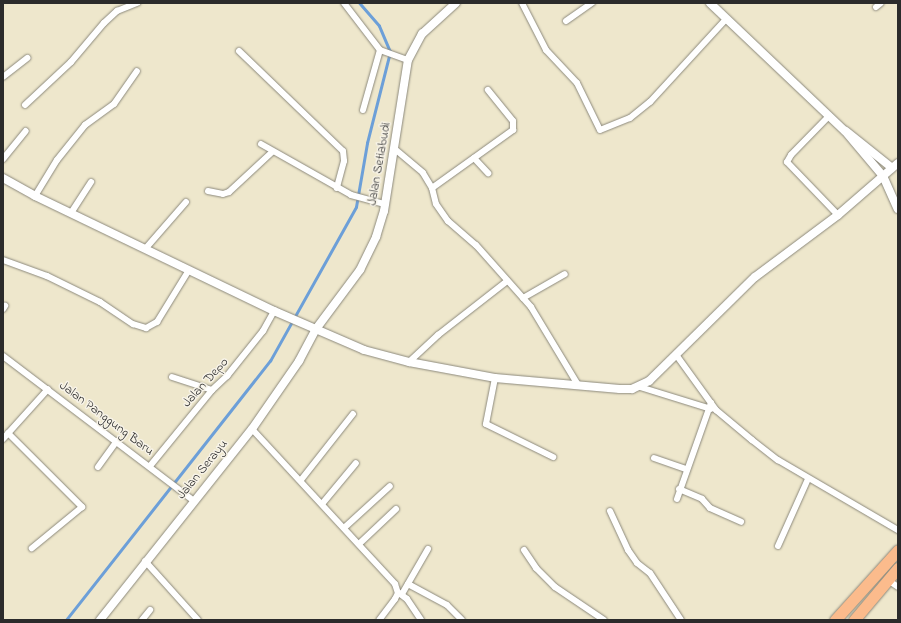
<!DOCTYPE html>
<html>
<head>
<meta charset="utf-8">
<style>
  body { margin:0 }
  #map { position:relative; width:901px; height:623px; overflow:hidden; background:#eee7cc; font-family:"Indie Flower",sans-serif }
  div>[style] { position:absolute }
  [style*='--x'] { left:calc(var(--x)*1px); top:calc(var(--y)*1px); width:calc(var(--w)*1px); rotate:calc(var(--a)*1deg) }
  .stream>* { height:2.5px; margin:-1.25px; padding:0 1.25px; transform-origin:1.25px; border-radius:1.25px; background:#6c9fd8 }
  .roads { filter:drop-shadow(0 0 1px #8c897c) drop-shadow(0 0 1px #8c897c) }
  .minor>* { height:6px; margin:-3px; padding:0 3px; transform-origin:3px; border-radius:3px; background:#fff }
  .tertiary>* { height:8px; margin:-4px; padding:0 4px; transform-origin:4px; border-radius:4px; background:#fff }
  .trunk>* { height:11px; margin:-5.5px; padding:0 5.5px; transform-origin:5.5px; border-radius:5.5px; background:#fbbb8c }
  span { translate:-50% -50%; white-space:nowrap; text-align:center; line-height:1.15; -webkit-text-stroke:3px #f7f3e8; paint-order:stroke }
  .street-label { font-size:13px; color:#2b2b2b }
  .frame { position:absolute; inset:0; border:4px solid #2b2b2b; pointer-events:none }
</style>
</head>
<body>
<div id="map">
  <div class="stream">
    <div style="--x:66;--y:620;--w:330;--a:-51.8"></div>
    <div style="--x:270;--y:361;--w:176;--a:-60.8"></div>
    <div style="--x:356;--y:207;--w:65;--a:-80.2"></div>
    <div style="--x:367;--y:143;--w:94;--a:-75.8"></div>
    <div style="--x:390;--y:52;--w:28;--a:-113"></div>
    <div style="--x:379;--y:26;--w:30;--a:-131"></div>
  </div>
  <div class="roads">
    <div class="minor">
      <div style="--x:344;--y:3;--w:59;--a:52.5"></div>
      <div style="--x:380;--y:50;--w:30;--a:20"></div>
      <div style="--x:522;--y:3;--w:53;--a:62.9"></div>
      <div style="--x:546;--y:50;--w:45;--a:46.8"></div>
      <div style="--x:577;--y:83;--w:52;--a:63.9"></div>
      <div style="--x:600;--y:130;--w:32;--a:-22"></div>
      <div style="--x:630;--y:118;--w:26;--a:-39"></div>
      <div style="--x:650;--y:102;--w:113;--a:-47.5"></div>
      <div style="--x:876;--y:7;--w:6;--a:-39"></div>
      <div style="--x:566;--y:21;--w:32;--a:-35"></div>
      <div style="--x:239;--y:51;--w:144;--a:43.9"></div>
      <div style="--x:343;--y:151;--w:10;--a:84"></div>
      <div style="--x:344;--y:161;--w:28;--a:105"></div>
      <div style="--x:3;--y:77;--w:31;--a:-38"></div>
      <div style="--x:25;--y:105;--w:63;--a:-43.1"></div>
      <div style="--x:71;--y:62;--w:51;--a:-49.8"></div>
      <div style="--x:104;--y:23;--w:18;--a:-43"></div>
      <div style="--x:117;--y:11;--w:22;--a:-22"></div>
      <div style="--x:363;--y:110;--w:62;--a:-74.2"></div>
      <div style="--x:829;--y:116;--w:54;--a:134.3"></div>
      <div style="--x:791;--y:155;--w:8;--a:120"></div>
      <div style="--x:787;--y:162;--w:74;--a:46.1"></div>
      <div style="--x:261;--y:144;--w:103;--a:29.5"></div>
      <div style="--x:351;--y:195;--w:35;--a:15"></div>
      <div style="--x:396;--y:150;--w:35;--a:40"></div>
      <div style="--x:423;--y:173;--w:17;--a:59"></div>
      <div style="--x:432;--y:188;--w:16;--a:76"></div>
      <div style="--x:436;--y:204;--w:21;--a:55"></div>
      <div style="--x:448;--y:221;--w:37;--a:41"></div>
      <div style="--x:476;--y:245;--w:83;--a:48.4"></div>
      <div style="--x:531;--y:307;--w:91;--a:58.9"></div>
      <div style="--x:474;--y:158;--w:21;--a:47"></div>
      <div style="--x:3;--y:159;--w:36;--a:-51"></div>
      <div style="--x:432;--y:188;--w:100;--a:-35.6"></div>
      <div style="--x:513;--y:130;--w:9;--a:-90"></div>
      <div style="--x:513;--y:121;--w:40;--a:-129"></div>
      <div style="--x:208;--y:191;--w:15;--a:11"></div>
      <div style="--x:223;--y:194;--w:6;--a:-18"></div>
      <div style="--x:229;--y:192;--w:59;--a:-42.9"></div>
      <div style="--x:35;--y:196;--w:42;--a:-58.6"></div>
      <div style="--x:57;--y:160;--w:45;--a:-51.3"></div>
      <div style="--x:85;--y:125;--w:36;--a:-36"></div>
      <div style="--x:114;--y:104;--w:40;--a:-55.1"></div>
      <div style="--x:71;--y:213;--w:37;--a:-57"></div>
      <div style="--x:146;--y:248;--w:61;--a:-49"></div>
      <div style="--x:3;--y:260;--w:47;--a:20"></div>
      <div style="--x:47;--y:276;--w:59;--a:26.1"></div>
      <div style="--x:100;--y:302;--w:40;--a:34"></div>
      <div style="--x:133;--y:324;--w:14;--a:17"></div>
      <div style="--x:146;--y:328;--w:13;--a:-29"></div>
      <div style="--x:157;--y:322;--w:61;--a:-58.4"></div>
      <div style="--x:523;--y:298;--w:48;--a:-29.7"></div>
      <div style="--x:3;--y:309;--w:4;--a:-56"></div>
      <div style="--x:3;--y:356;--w:240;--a:37.2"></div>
      <div style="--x:677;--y:356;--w:67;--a:54.2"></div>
      <div style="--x:716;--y:410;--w:47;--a:39.8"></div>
      <div style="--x:752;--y:440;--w:33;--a:38"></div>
      <div style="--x:778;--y:460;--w:139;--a:30.3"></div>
      <div style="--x:409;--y:362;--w:40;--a:-43"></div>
      <div style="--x:438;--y:335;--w:88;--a:-38"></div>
      <div style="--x:172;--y:377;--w:42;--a:18"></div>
      <div style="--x:495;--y:378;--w:47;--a:101.1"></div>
      <div style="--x:486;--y:424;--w:75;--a:26.2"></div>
      <div style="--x:640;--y:387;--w:74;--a:17.2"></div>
      <div style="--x:252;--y:429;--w:211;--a:47.3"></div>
      <div style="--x:395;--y:584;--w:9;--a:72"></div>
      <div style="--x:398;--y:593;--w:7;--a:117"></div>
      <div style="--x:395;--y:599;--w:26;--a:127"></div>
      <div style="--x:8;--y:433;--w:105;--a:45"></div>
      <div style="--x:82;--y:507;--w:65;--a:140.6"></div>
      <div style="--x:3;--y:439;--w:67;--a:-48"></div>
      <div style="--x:654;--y:458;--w:34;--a:19"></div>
      <div style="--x:150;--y:466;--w:98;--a:-50.8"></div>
      <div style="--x:212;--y:390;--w:21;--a:-43"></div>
      <div style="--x:227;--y:376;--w:58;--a:-51.3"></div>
      <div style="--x:263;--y:331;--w:23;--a:-61"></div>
      <div style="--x:98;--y:467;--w:32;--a:-54"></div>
      <div style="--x:301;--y:480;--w:84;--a:-51.8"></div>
      <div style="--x:679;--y:489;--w:25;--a:23"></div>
      <div style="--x:702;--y:499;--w:12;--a:48"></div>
      <div style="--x:710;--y:508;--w:34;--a:24"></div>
      <div style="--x:677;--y:499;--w:102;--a:-70.5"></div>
      <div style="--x:322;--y:504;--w:53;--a:-50.3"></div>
      <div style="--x:610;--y:511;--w:43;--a:65.2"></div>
      <div style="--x:628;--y:550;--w:16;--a:55"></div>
      <div style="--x:637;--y:563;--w:16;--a:38"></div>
      <div style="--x:650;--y:573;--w:56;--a:56.6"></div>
      <div style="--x:344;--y:528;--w:62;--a:-42.4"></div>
      <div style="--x:359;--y:544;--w:51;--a:-43.4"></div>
      <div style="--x:778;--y:546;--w:73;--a:-65.9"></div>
      <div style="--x:524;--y:550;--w:22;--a:56"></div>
      <div style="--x:536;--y:568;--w:27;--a:45"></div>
      <div style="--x:555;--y:587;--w:59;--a:34"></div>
      <div style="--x:145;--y:561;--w:79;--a:48.1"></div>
      <div style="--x:888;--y:580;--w:12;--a:35"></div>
      <div style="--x:408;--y:584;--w:44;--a:28.3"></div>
      <div style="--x:447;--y:605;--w:21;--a:45"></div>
      <div style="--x:399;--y:593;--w:10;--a:37"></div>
      <div style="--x:407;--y:599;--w:25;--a:56"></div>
      <div style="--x:402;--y:594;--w:52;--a:-60"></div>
      <div style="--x:142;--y:620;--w:13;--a:-51"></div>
    </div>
    <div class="tertiary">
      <div style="--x:710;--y:3;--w:186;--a:43.5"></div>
      <div style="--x:845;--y:131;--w:59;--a:49.8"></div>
      <div style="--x:883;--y:176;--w:36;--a:66"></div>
      <div style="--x:846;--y:131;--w:59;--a:38.8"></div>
      <div style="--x:3;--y:178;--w:37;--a:29"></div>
      <div style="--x:35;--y:196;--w:265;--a:25.7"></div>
      <div style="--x:274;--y:311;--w:98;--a:23.4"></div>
      <div style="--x:364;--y:350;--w:47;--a:14.9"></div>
      <div style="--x:409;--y:362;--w:87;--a:10.5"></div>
      <div style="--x:495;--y:378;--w:125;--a:5"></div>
      <div style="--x:620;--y:389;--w:12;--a:0"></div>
      <div style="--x:632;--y:389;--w:19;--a:-25"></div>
      <div style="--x:649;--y:381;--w:148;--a:-44.5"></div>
      <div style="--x:755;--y:277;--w:104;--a:-36.8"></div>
      <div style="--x:838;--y:215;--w:79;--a:-40.9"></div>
      <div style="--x:100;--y:620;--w:244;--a:-51.5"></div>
      <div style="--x:252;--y:429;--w:83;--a:-55.3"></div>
      <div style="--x:299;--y:361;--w:36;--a:-62"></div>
      <div style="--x:316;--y:329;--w:74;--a:-53.3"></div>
      <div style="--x:360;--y:270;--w:37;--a:-64"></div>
      <div style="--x:376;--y:237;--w:27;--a:-73"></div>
      <div style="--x:384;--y:211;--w:153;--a:-81"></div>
      <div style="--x:408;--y:60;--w:30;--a:-62"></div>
      <div style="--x:422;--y:34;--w:46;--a:-42.4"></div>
    </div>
    <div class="trunk">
      <div style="--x:835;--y:620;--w:94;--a:-48"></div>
      <div style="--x:854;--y:620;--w:68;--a:-49.8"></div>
    </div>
  </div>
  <div class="street-label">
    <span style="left:380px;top:164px;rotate:-80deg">Jalan Setiabudi</span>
    <span style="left:206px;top:383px;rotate:-48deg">Jalan Depo</span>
    <span style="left:106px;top:419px;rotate:37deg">Jalan Panggung Baru</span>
    <span style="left:203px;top:470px;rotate:-51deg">Jalan Serayu</span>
  </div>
  <div class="frame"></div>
</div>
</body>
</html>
